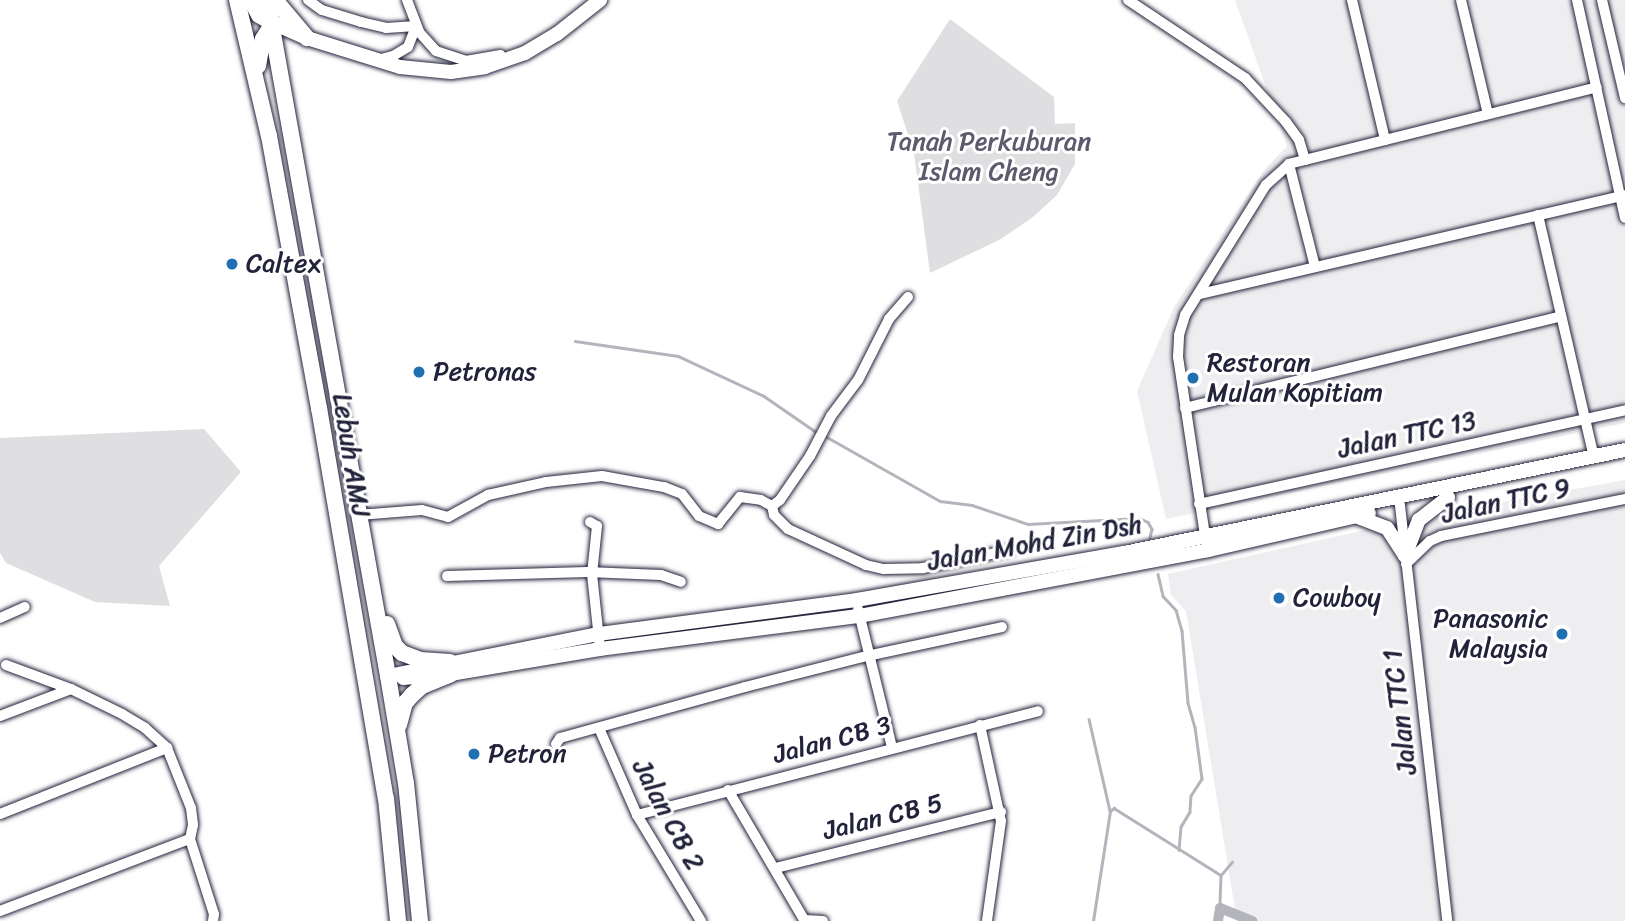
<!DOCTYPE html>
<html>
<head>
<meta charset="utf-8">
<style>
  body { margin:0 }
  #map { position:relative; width:1625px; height:921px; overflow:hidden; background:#fff; font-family:Sriracha,sans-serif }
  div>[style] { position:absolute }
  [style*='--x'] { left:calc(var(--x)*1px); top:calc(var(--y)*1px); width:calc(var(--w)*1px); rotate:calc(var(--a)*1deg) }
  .built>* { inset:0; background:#eeeef1 }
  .green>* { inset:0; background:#dfdfe2 }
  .stream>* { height:2.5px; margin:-1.25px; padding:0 1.25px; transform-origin:1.25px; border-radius:1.25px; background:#b4b4bc }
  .canal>* { height:10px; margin:-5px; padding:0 5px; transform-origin:5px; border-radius:5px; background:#b4b4bc }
  .roads { filter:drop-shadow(0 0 2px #22223b) drop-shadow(0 0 2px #22223b) }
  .minor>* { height:10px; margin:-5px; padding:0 5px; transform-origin:5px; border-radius:5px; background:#fff }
  .major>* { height:14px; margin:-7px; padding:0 7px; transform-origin:7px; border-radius:7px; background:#fff }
  .highway>* { height:16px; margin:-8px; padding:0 8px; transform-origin:8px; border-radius:8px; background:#fff }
  .dots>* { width:19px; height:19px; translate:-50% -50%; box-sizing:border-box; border:4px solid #fff; border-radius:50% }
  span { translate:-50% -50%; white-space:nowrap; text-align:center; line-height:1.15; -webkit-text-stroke:6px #fff; paint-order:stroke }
  .park-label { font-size:26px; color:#5b5b6d }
  .poi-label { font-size:26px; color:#22223b }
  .left { translate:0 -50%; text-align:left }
  .right { translate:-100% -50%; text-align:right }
  .street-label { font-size:26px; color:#22223b }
</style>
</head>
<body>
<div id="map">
  <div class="built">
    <div style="clip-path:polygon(1235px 0,1625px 0,1625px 423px,1166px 519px,1137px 391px,1174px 307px,1265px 169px,1287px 146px)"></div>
    <div style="clip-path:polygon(1625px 480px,1625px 921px,1237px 921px,1186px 611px,1171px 595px,1168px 574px,1446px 512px)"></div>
  </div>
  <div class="green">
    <div style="clip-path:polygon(950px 19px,1054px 97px,1055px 124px,1075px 123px,1075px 164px,1057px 195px,1033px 217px,1001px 239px,930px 273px,914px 153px,897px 101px)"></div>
    <div style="clip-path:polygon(204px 429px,241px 472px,159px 566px,170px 606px,95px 602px,6px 563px,0 553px,0 438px)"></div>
  </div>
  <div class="stream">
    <div style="--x:575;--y:341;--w:104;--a:8.3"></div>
    <div style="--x:678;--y:356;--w:95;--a:24.9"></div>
    <div style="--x:764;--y:396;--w:63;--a:34.7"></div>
    <div style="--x:827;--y:437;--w:130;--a:29.5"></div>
    <div style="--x:940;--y:501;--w:32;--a:7"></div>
    <div style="--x:972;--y:505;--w:59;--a:18.7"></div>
    <div style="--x:1028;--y:524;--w:111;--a:-3.1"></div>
    <div style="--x:1139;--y:518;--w:10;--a:24"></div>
    <div style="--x:1148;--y:522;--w:8;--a:60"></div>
    <div style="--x:1152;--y:529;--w:9;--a:103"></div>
    <div style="--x:1158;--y:574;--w:23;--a:77"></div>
    <div style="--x:1163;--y:596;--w:19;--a:47"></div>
    <div style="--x:1176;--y:610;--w:22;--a:74"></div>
    <div style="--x:1182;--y:631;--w:72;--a:85.2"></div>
    <div style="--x:1188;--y:703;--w:25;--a:74"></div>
    <div style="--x:1195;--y:727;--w:52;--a:82.3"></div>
    <div style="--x:1202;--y:779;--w:20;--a:123"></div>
    <div style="--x:1191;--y:796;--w:16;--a:94"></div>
    <div style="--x:1190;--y:812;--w:17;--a:121"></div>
    <div style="--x:1181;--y:827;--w:23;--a:95"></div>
    <div style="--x:1089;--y:719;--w:94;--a:77.1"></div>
    <div style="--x:1221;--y:875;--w:17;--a:-50"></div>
    <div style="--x:1093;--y:921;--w:111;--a:-81.2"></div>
    <div style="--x:1110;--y:811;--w:5;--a:-37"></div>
    <div style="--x:1114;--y:808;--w:126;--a:32.1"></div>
    <div style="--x:1221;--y:875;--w:33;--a:92"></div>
  </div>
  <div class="canal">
    <div style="--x:1218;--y:921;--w:13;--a:-81"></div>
    <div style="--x:1220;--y:908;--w:35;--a:22"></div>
  </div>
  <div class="roads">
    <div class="minor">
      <div style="--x:308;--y:0;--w:17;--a:36"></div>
      <div style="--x:322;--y:10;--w:41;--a:17.1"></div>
      <div style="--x:361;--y:22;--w:26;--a:13"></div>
      <div style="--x:386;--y:28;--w:30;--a:-4"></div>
      <div style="--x:407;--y:0;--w:34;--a:69"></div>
      <div style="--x:419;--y:32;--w:25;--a:48"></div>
      <div style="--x:436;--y:51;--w:32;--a:18"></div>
      <div style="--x:466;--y:61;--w:35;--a:-10"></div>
      <div style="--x:1128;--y:0;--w:141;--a:33.7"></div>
      <div style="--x:1245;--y:78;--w:60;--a:47"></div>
      <div style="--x:1286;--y:122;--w:22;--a:54"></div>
      <div style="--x:1299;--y:140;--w:21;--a:73"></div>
      <div style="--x:1352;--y:0;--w:144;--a:76.7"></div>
      <div style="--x:1461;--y:0;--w:117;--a:76.7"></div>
      <div style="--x:1577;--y:0;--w:223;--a:77.6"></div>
      <div style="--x:1602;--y:0;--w:101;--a:76.8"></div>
      <div style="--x:377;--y:60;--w:16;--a:-14"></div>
      <div style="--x:393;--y:56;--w:17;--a:-31"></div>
      <div style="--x:408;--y:47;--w:22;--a:-69"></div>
      <div style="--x:1289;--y:164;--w:106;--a:75.8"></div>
      <div style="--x:1538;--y:215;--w:248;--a:77"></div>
      <div style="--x:1200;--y:294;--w:436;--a:-13.1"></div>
      <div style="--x:908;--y:297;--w:29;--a:131"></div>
      <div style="--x:889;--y:319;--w:68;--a:116.9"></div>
      <div style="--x:858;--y:380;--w:45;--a:126.9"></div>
      <div style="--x:831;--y:416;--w:45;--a:117.7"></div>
      <div style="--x:810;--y:456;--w:53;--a:124.3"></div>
      <div style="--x:780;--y:500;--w:10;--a:143"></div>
      <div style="--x:772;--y:506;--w:9;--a:77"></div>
      <div style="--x:774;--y:515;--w:20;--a:45"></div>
      <div style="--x:788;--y:529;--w:86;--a:24.8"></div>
      <div style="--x:866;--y:565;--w:18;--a:13"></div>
      <div style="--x:884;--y:569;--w:39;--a:-1"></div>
      <div style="--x:923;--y:568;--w:90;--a:-11.6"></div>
      <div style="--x:1185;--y:408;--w:387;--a:-13.7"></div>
      <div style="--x:1399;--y:497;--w:427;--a:83.5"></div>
      <div style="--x:1199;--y:504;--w:436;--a:-12.4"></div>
      <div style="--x:359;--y:515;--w:63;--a:-4.5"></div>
      <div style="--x:422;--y:510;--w:27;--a:15"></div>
      <div style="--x:448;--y:517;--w:46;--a:-28.8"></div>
      <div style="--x:488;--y:495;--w:59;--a:-12.6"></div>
      <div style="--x:546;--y:482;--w:56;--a:-6.1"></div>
      <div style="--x:602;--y:476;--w:63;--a:10.1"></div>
      <div style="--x:664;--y:487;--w:19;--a:21"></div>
      <div style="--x:682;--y:494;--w:28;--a:52"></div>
      <div style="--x:699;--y:516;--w:21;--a:23"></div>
      <div style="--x:718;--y:524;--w:35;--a:-51"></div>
      <div style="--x:740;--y:497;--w:21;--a:8"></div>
      <div style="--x:761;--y:500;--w:13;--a:29"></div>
      <div style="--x:590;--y:522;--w:8;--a:30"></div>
      <div style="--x:597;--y:526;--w:48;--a:95.9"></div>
      <div style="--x:592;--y:574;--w:75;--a:83.9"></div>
      <div style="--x:1206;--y:542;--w:187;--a:-98.6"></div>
      <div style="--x:1178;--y:357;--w:22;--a:-87"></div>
      <div style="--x:1179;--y:335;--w:21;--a:-73"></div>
      <div style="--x:1185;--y:315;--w:153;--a:-58.1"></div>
      <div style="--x:1266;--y:185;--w:31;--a:-42"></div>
      <div style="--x:1289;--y:164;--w:317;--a:-14"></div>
      <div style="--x:1406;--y:564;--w:33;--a:-44"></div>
      <div style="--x:1430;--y:541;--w:12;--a:-24"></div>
      <div style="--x:1441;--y:536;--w:188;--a:-11.4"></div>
      <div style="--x:447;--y:576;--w:140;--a:-1.6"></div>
      <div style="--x:587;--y:572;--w:74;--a:2.3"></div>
      <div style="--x:661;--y:575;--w:21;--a:19"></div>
      <div style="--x:858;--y:609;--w:142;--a:76.2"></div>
      <div style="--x:0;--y:618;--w:27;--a:-24"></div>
      <div style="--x:6;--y:665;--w:69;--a:20.3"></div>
      <div style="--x:71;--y:689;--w:57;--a:26.1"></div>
      <div style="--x:122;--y:714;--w:27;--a:31"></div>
      <div style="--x:145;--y:728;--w:30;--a:42"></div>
      <div style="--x:167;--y:748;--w:65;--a:68.2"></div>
      <div style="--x:191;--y:808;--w:17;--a:83"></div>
      <div style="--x:193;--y:825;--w:14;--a:102"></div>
      <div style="--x:190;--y:839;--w:79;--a:72.3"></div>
      <div style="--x:214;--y:914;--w:7;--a:98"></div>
      <div style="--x:0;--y:716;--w:76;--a:-20.8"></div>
      <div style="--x:980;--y:725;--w:98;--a:77.7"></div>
      <div style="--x:1001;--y:821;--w:101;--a:98"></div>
      <div style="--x:599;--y:728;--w:95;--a:66.4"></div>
      <div style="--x:637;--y:815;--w:124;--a:58.9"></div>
      <div style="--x:556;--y:744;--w:7;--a:-56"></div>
      <div style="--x:560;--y:738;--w:192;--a:-15.4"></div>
      <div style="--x:745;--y:687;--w:126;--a:-14.3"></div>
      <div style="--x:867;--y:656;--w:138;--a:-12.1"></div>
      <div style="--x:728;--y:790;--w:152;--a:59.6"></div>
      <div style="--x:0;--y:814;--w:180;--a:-21.6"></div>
      <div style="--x:637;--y:815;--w:414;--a:-14.5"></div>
      <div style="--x:776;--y:868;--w:232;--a:-14"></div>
      <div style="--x:0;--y:911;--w:203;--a:-20.8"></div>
      <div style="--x:805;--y:920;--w:18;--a:3"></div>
    </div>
    <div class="major">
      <div style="--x:273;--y:23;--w:37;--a:24"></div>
      <div style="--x:307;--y:38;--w:97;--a:17.3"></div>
      <div style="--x:400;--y:67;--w:51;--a:5.6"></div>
      <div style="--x:451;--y:72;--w:34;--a:-8"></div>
      <div style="--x:485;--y:67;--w:42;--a:-19.3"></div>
      <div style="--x:525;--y:53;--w:37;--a:-31"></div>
      <div style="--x:557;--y:34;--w:55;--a:-38.3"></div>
      <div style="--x:1358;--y:517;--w:31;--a:21"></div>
      <div style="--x:1387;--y:528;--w:33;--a:57"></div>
      <div style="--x:1405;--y:556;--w:39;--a:-69"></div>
      <div style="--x:1419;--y:520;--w:37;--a:-38"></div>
      <div style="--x:388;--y:676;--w:215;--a:-11.3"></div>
      <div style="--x:599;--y:634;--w:260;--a:-7.5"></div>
      <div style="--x:857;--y:600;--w:271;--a:-10"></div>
      <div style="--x:1124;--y:553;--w:511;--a:-11.62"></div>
      <div style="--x:403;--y:678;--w:48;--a:-4.8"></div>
      <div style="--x:451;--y:674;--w:151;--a:-9.5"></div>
      <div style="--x:600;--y:649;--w:261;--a:-7.3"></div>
      <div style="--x:859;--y:616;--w:355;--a:-10.7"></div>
      <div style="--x:1208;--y:550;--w:165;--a:-12.9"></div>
    </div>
    <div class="highway">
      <div style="--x:237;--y:0;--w:140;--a:76.8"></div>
      <div style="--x:269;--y:136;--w:277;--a:79.6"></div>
      <div style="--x:319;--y:408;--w:396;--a:80.3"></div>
      <div style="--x:386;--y:798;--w:124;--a:84.4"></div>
      <div style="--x:251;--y:0;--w:17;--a:62"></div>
      <div style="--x:259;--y:15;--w:16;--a:30"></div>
      <div style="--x:267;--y:0;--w:687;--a:79.85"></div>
      <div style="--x:388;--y:676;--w:109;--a:80.5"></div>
      <div style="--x:406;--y:783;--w:139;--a:84.2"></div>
      <div style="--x:275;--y:0;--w:50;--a:49.9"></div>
      <div style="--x:258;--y:66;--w:27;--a:-80"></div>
      <div style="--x:263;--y:39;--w:19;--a:-58"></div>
      <div style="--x:387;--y:624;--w:23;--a:70"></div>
      <div style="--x:395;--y:646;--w:10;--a:45"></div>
      <div style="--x:402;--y:653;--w:19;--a:21"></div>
      <div style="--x:420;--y:660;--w:30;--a:4"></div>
      <div style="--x:399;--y:725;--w:23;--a:-75"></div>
      <div style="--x:405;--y:703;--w:11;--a:-49"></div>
      <div style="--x:412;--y:695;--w:13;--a:-42"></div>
      <div style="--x:422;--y:686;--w:31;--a:-22"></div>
    </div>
  </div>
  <div class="dots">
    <div style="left:232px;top:264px;background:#1f6fb2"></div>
    <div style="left:419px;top:372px;background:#1f6fb2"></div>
    <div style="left:1193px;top:378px;background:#1f6fb2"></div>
    <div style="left:1279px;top:598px;background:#1f6fb2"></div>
    <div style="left:1562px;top:634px;background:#1f6fb2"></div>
    <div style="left:474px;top:754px;background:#1f6fb2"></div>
  </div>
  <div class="park-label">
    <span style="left:989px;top:157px">Tanah Perkuburan<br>Islam Cheng</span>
  </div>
  <div class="poi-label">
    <span class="left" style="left:246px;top:264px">Caltex</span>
    <span class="left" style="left:1207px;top:378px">Restoran<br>Mulan Kopitiam</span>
    <span class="left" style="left:433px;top:372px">Petronas</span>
    <span class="left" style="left:1293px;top:598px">Cowboy</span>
    <span class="right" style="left:1548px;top:634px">Panasonic<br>Malaysia</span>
    <span class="left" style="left:488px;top:754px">Petron</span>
  </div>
  <div class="street-label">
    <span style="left:1407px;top:435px;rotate:-12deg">Jalan TTC 13</span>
    <span style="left:351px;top:455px;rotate:81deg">Lebuh AMJ</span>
    <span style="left:1506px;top:501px;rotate:-12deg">Jalan TTC 9</span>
    <span style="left:1035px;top:543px;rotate:-10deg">Jalan Mohd Zin Dsh</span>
    <span style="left:1400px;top:712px;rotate:-97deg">Jalan TTC 1</span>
    <span style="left:832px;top:740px;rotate:-15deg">Jalan CB 3</span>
    <span style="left:668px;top:815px;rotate:62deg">Jalan CB 2</span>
    <span style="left:883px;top:817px;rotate:-14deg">Jalan CB 5</span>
  </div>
</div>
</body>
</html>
